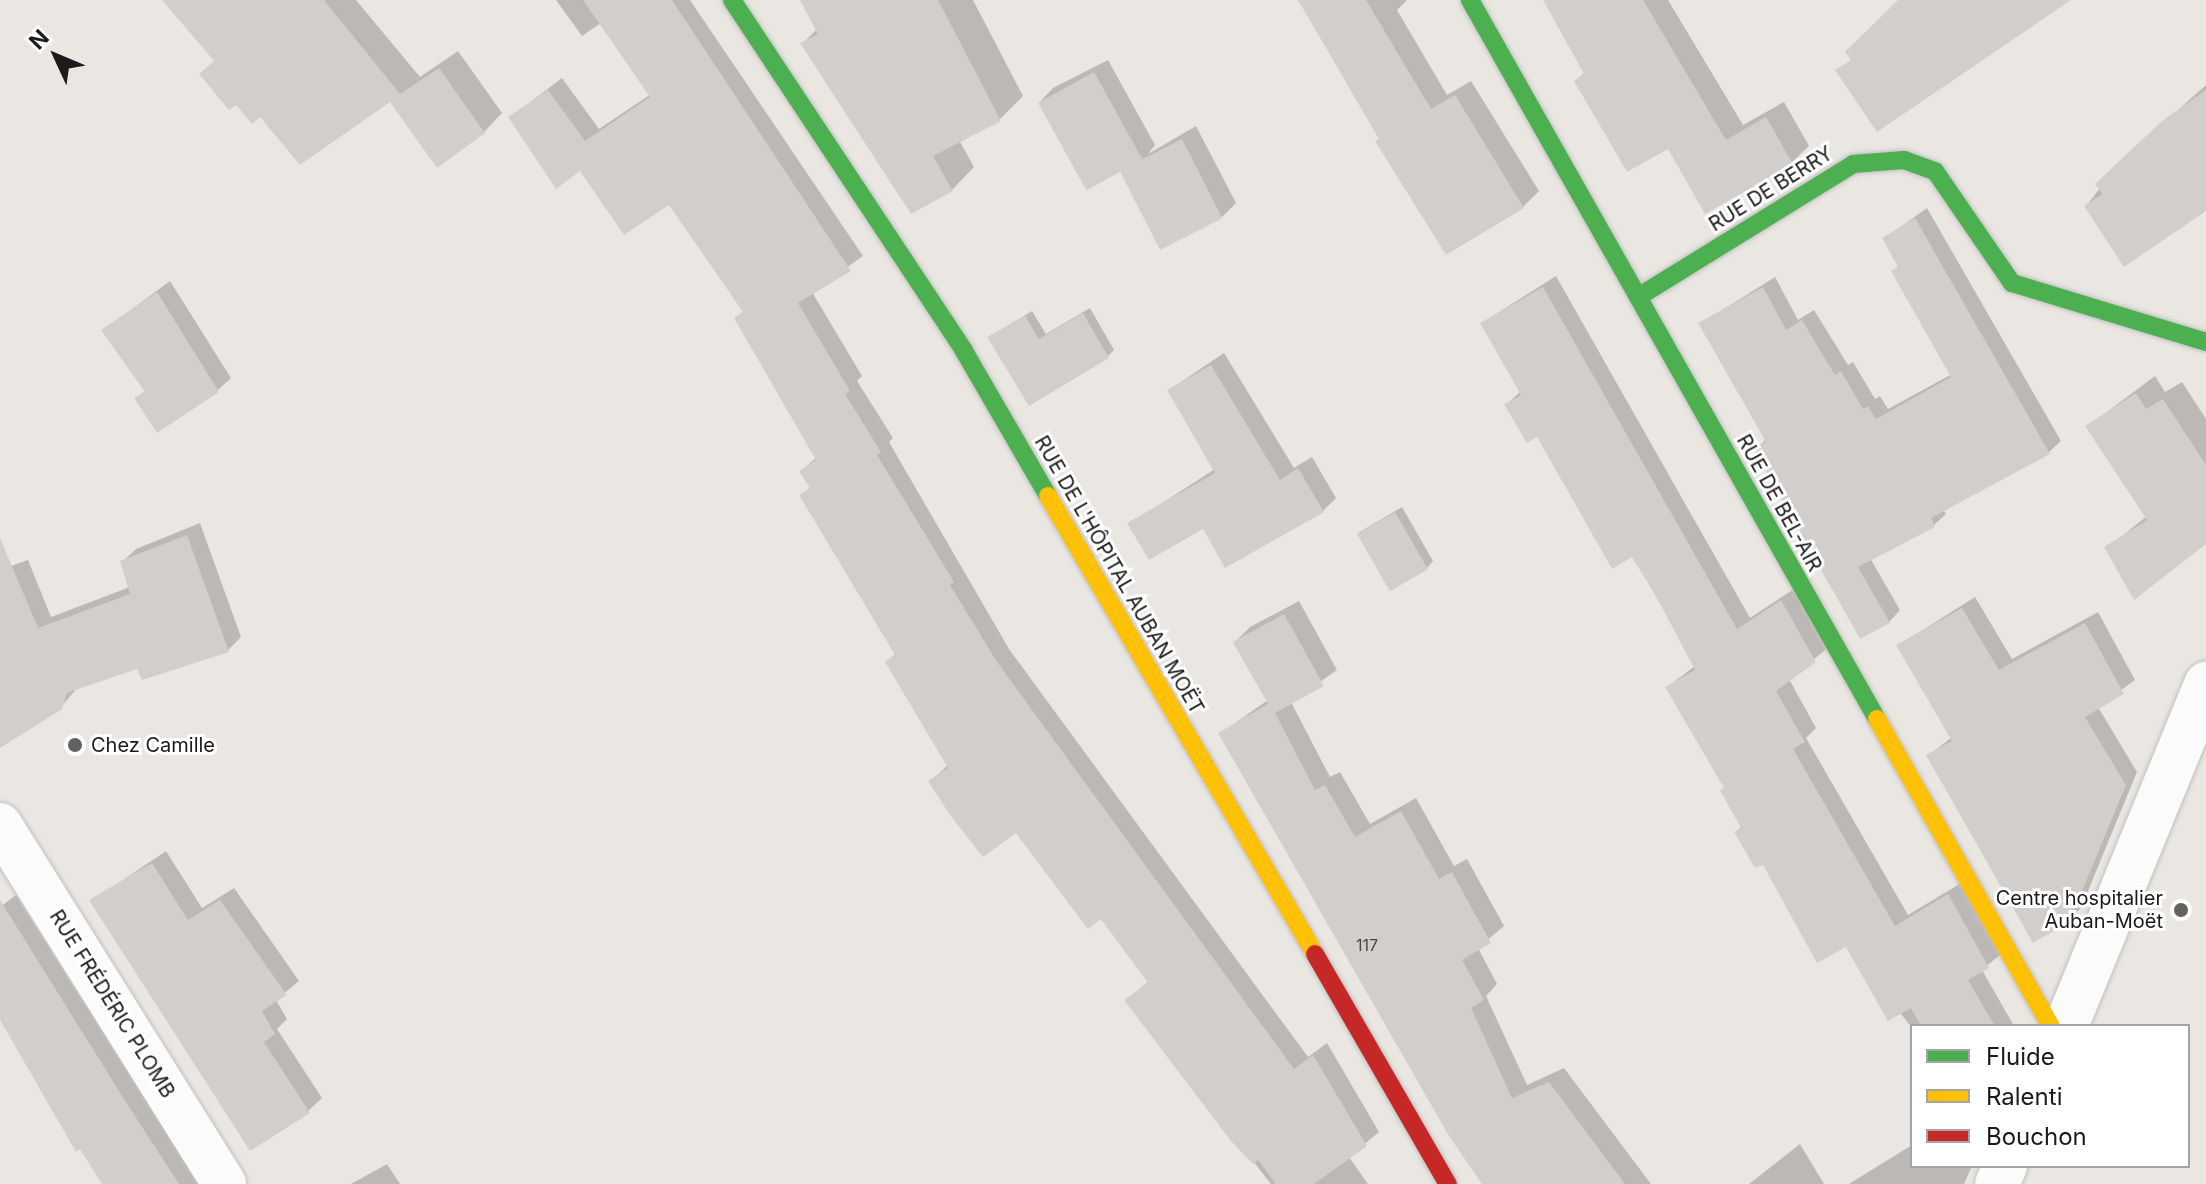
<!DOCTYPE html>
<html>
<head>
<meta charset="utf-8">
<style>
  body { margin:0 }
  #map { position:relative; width:2206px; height:1184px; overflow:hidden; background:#eae7e3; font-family:Inter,sans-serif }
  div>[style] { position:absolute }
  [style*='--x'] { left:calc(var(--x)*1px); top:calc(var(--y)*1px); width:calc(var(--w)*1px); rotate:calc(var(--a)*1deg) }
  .shadow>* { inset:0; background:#0003 }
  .building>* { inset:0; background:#d2cecc; transform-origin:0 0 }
  .roads { filter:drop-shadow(0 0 2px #c2c1bf) drop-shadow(0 0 2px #c2c1bf) }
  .street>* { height:44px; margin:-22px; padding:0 22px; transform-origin:22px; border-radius:22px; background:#fcfbfb }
  .fast>* { height:18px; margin:-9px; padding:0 9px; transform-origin:9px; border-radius:9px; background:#4caf50 }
  .slow>* { height:18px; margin:-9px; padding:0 9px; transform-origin:9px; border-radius:9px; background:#ffc107 }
  .jam>* { height:18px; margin:-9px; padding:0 9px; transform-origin:9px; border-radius:9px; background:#c62828 }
  .dots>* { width:22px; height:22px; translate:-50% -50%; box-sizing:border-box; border:4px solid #fff; border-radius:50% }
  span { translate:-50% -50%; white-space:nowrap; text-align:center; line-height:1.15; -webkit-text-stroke:6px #fff; paint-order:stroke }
  .number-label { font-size:16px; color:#494847 }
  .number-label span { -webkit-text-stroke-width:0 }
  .street-label { font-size:20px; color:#1b1b1b }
  .poi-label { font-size:20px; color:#1b1b1b }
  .left { translate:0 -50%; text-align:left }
  .right { translate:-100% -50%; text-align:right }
  .legend { position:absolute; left:1910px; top:1024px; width:280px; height:144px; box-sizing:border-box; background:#fff; border:2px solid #a4a4a4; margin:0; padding:10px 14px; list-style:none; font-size:24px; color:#1b1b1b }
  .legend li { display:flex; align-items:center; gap:16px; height:40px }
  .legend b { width:40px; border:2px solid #a4a4a4 }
  .north { position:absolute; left:16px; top:16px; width:80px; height:80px; -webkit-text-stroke:6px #fff; paint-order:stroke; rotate:314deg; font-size:22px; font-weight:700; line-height:32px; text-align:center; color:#1b1b1b }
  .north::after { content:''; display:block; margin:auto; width:28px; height:36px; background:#1b1b1b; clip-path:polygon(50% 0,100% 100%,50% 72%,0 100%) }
</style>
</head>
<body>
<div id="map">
  <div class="shadow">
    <div style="clip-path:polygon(165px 0,356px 0,420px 77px,458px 51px,502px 113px,484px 132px,391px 99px,215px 60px)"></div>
    <div style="clip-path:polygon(556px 0,690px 0,863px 256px,812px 292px,862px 376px,857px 381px,893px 438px,889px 442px,1009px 649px,1308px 1057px,1327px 1043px,1379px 1132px,1349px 1157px,1368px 1184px,1271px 1184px,1127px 1000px,1149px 981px,1102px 916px,1016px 831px,931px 781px,948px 765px,887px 662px,896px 653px,802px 495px,811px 486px,801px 471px,817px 457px,736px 319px,745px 310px,669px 202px,581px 169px,511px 117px,562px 78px,599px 129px,651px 94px,601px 23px,582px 36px)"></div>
    <div style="clip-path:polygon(802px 0,973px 0,1023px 96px,1000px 119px,959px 140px,974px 167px,952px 190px,802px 44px,817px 29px)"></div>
    <div style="clip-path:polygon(1301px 0,1407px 0,1397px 10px,1447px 95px,1471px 81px,1539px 191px,1523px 207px,1447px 252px)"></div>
    <div style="clip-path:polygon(1545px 0,1668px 0,1743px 125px,1784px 102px,1809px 146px,1792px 162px,1706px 212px,1669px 146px,1576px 81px,1585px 72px)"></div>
    <div style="clip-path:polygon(1108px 60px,1155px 145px,1148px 154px,1196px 126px,1236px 203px,1222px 217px,1124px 173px,1132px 165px,1040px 102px,1053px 88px)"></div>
    <div style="clip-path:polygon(2206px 85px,2206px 209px,2086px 206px,2122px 160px)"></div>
    <div style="clip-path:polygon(1927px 208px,2061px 441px,2049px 452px,1943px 509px,1946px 514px,1934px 525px,1870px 558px,1900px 610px,1889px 622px,1756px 450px,1766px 439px,1700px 324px,1775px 277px,1798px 320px,1814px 310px,1848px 365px,1853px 362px,1875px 399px,1880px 396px,1888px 409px,1952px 374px,1893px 271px,1900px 265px,1885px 238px)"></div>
    <div style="clip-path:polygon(1556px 276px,1750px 618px,1794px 589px,1828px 648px,1789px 679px,1816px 728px,1806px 738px,1908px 915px,1961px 883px,2001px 954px,1982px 970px,2014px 1026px,1912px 1028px,1847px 944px,1736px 832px,1742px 826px,1726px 787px,1667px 687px,1695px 666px,1633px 554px,1538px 435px,1507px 404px,1521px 391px,1482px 323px)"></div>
    <div style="clip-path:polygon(170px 281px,231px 378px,218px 390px,137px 398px,146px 390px,104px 330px)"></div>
    <div style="clip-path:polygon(1090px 308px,1114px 350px,1108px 356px,989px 337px,1032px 311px,1046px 334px)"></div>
    <div style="clip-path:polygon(1224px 353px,1294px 468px,1312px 457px,1336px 498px,1323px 511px,1204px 526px,1130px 524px,1215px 469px,1169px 390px)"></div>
    <div style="clip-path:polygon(2155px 376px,2165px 392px,2182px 382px,2206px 419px,2206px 544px,2107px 548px,2147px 516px,2087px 427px)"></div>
    <div style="clip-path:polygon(1402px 507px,1433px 561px,1427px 568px,1358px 533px)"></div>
    <div style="clip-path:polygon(200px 523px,241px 637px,228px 650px,143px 678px,138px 667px,77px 688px,61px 707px,0 745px,0 538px,11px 566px,28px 560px,51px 617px,130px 587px,122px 562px,136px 549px)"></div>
    <div style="clip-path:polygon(1975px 597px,2012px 659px,2098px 612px,2135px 680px,2098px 707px,2137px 772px,2081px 908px,2068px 921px,1929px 755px,1952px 737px,1899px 645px)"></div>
    <div style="clip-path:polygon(1299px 601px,1337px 670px,1291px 702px,1330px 777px,1340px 772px,1370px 824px,1416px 798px,1454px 866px,1467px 859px,1504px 926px,1478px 948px,1497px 984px,1486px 996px,1527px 1085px,1564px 1068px,1651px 1184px,1485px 1184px,1221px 733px,1268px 700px,1235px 642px,1250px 627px)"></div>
    <div style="clip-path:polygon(166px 851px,202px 908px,234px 888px,299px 981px,276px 1000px,287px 1019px,277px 1029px,322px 1098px,308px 1111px,92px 901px)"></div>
    <div style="clip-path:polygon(16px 895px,199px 1184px,105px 1184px,81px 1146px,76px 1149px,0 1019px,0 907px)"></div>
    <div style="clip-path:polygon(1800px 1144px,1824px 1184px,1749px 1184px)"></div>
    <div style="clip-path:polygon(1912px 1145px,1912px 1166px,1972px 1166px,1964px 1184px,1849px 1184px)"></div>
    <div style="clip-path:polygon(387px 1164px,400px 1184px,351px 1184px)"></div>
  </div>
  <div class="building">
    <div style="clip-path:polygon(162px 0,324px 0,400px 94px,439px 68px,485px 133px,437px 168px,390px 102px,300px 165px,260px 117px,252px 124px,236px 105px,229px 110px,199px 74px,214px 61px)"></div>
    <div style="clip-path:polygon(583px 0,672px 0,851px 271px,798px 303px,850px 391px,845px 394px,881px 452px,877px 455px,954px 582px,950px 585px,997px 662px,1294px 1069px,1313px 1055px,1367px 1146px,1314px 1184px,1276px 1184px,1258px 1160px,1253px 1164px,1231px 1141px,1124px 1000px,1148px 983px,1101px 919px,1088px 929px,1016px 833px,983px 857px,950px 815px,928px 781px,948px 768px,885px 662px,895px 655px,799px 495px,810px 488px,799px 471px,816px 460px,734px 318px,743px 312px,669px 205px,624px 235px,580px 171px,556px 189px,508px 117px,548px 90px,585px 141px,650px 97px)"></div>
    <div style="clip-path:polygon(800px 0,938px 0,1001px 121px,933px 156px,953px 191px,911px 214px,800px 43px,818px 34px)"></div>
    <div style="clip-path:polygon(1298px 0,1366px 0,1431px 109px,1455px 95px,1524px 208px,1446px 255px,1375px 141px,1379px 139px)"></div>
    <div style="clip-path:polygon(1543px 0,1643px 0,1726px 140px,1766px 117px,1793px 164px,1705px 214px,1668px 149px,1627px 172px,1574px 81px,1584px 74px)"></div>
    <div style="clip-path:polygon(1898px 0,2071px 0,1877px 132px,1835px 70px,1851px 60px,1845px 52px)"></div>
    <div style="left:1094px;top:72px;width:100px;height:64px;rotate:61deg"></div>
    <div style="clip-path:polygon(2206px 90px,2206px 211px,2124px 267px,2084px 206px,2102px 194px,2095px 184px,2162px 121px)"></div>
    <div style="left:1182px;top:139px;width:89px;height:70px;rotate:63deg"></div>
    <div style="clip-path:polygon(1915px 218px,2050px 454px,1931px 518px,1935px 527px,1858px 567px,1890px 623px,1860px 639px,1753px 449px,1766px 442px,1698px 323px,1763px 287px,1786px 330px,1802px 320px,1835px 375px,1841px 371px,1863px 409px,1868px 406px,1876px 419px,1951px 377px,1891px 271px,1898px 267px,1882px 238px)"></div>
    <div style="clip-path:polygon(1543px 287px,1737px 629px,1781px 600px,1816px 662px,1776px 691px,1805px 742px,1793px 749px,1895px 926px,1948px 894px,1989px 968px,1968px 980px,1995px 1026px,1921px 1026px,1911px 1008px,1888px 1021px,1846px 947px,1817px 963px,1763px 865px,1755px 868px,1734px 832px,1741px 828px,1720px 790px,1724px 788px,1665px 687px,1695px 670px,1657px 598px,1632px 557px,1612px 569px,1537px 437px,1527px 443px,1504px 404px,1521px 395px,1480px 323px)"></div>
    <div style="clip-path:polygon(157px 292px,219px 392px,157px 433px,134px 398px,145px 392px,101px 330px)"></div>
    <div style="clip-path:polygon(1083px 313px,1109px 358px,1029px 406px,987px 337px,1025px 316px,1039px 339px)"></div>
    <div style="clip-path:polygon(1211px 365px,1280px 480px,1298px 468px,1324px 512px,1225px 568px,1203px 529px,1149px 560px,1127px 523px,1215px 473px,1167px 390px)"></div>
    <div style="clip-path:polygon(2136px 393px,2146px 409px,2163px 399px,2206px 465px,2206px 544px,2134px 600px,2104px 547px,2147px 520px,2085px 426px)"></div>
    <div style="left:1395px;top:512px;width:66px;height:44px;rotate:60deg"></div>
    <div style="clip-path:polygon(187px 535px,229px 652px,142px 680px,137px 669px,67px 693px,62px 709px,0 748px,0 538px,38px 628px,130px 594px,120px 561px)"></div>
    <div style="clip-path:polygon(1962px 608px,1999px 670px,2085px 623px,2124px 694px,2085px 717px,2126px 785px,2069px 922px,2033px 943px,1926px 755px,1952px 741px,1896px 645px)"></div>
    <div style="clip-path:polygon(1284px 614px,1324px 686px,1275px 713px,1315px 790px,1325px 785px,1355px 837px,1401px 811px,1439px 879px,1452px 872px,1491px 943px,1462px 960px,1484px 1000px,1471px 1008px,1512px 1098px,1549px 1082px,1625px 1184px,1482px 1184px,1449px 1136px,1218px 733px,1268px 704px,1233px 642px)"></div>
    <div style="clip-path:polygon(152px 863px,188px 920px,220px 900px,287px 995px,262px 1011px,275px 1034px,264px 1042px,310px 1113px,250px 1151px,89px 900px)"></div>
    <div style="clip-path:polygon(0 900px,124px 1099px,179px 1184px,102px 1184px,80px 1149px,76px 1152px,0 1020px)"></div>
  </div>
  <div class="roads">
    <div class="street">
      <div style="--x:0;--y:825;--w:423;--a:58"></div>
      <div style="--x:2066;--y:1026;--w:370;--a:-67.7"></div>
      <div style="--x:1997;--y:1184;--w:20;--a:-66"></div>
    </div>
    <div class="fast">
      <div style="--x:732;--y:0;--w:421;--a:56.5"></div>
      <div style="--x:964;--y:351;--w:168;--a:59.9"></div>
      <div style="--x:1470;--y:0;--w:826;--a:60.49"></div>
      <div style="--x:1638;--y:297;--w:253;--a:-31.7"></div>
      <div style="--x:1853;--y:164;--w:51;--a:-4.5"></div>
      <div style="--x:1904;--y:160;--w:33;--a:20"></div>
      <div style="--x:1935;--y:171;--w:136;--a:55.5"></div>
      <div style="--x:2012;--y:283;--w:203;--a:16.9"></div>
    </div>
    <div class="slow">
      <div style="--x:1048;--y:496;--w:530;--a:59.76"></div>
      <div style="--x:1877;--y:719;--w:353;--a:60.5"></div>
    </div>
    <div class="jam">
      <div style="--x:1315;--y:954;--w:266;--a:60"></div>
    </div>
  </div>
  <div class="dots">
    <div style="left:75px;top:745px;background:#636261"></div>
    <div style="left:2181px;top:910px;background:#636261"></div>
  </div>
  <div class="number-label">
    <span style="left:1367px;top:945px">117</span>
  </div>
  <div class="street-label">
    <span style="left:1771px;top:189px;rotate:-32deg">RUE DE BERRY</span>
    <span style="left:1779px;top:503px;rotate:61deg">RUE DE BEL-AIR</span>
    <span style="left:1119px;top:575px;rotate:60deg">RUE DE L'HÔPITAL AUBAN MOËT</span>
    <span style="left:112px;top:1004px;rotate:58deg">RUE FRÉDÉRIC PLOMB</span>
  </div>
  <div class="poi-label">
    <span class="left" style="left:91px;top:745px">Chez Camille</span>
    <span class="right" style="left:2163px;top:910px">Centre hospitalier<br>Auban-Moët</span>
  </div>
  <ul class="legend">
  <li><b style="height:10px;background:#4caf50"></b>Fluide</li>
  <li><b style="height:10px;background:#ffc107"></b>Ralenti</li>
  <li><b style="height:10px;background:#c62828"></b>Bouchon</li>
  </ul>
  <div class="north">N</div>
</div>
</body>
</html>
